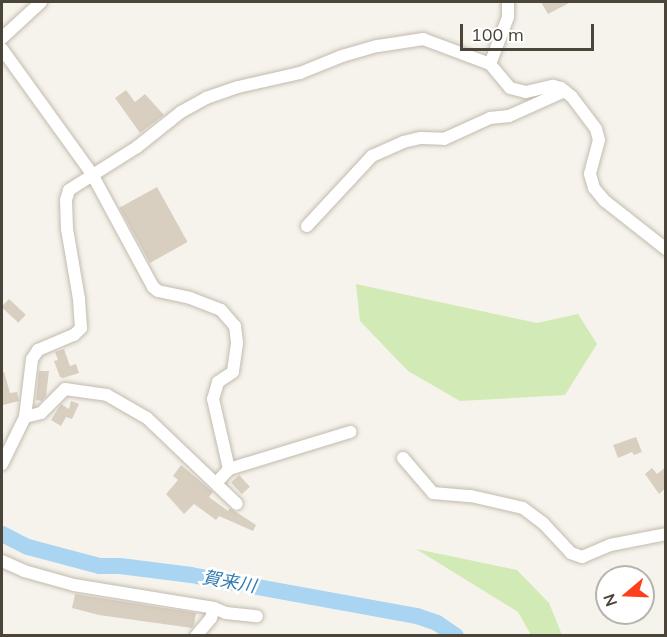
<!DOCTYPE html>
<html>
<head>
<meta charset="utf-8">
<style>
  body { margin:0 }
  #map { position:relative; width:667px; height:637px; overflow:hidden; background:#f6f3ec; font-family:Mulish,"Noto Sans JP",sans-serif }
  div>[style] { position:absolute }
  [style*='--x'] { left:calc(var(--x)*1px); top:calc(var(--y)*1px); width:calc(var(--w)*1px); rotate:calc(var(--a)*1deg) }
  .green>* { inset:0; background:#d2eab5 }
  .river>* { height:16px; margin:-8px; padding:0 8px; transform-origin:8px; border-radius:8px; background:#a9d4f2 }
  .building>* { inset:0; background:#d8cfc1; transform-origin:0 0 }
  .roads { filter:drop-shadow(0 0 2px #c2bbae) drop-shadow(0 0 2px #c2bbae) }
  .minor>* { height:12px; margin:-6px; padding:0 6px; transform-origin:6px; border-radius:6px; background:#fff }
  span { translate:-50% -50%; white-space:nowrap; text-align:center; line-height:1.15; -webkit-text-stroke:5px #fff; paint-order:stroke }
  .water-label { font-size:18px; color:#2e7ab2; font-style:italic }
  .frame { position:absolute; inset:0; border:3px solid #4b4439; pointer-events:none }
  .north { position:absolute; left:595px; top:565px; width:60px; height:60px; box-sizing:border-box; background:#fff; border:2px solid #b7b4b0; border-radius:50%; rotate:251deg; font-size:16px; font-weight:700; line-height:24px; text-align:center; color:#4b4439 }
  .north::after { content:''; display:block; margin:auto; width:21px; height:27px; background:#fc3f1d; clip-path:polygon(50% 0,100% 100%,50% 72%,0 100%) }
  .scale { position:absolute; left:460px; top:24px; width:134px; height:27px; box-sizing:border-box; border:3px solid #4b4439; border-top:0; padding-left:8px; font-size:18px; line-height:21px; white-space:nowrap; color:#4b4439; -webkit-text-stroke:4px #fff; paint-order:stroke }
</style>
</head>
<body>
<div id="map">
  <div class="green">
    <div style="clip-path:polygon(356px 284px,537px 323px,578px 314px,597px 344px,565px 395px,460px 401px,408px 371px,360px 321px)"></div>
    <div style="clip-path:polygon(416px 549px,517px 570px,549px 603px,562px 635px,531px 635px,518px 612px)"></div>
  </div>
  <div class="river">
    <div style="--x:2;--y:534;--w:29;--a:27"></div>
    <div style="--x:28;--y:547;--w:74;--a:14.8"></div>
    <div style="--x:100;--y:566;--w:20;--a:0"></div>
    <div style="--x:120;--y:566;--w:72;--a:7.2"></div>
    <div style="--x:191;--y:575;--w:230;--a:10.3"></div>
    <div style="--x:417;--y:616;--w:21;--a:19"></div>
    <div style="--x:437;--y:623;--w:23;--a:34"></div>
  </div>
  <div class="building">
    <div style="clip-path:polygon(541px 2px,571px 2px,548px 14px)"></div>
    <div style="clip-path:polygon(126px 90px,135px 102px,145px 94px,164px 115px,140px 133px,115px 98px)"></div>
    <div style="left:157px;top:187px;width:63px;height:43px;rotate:61deg"></div>
    <div style="left:9px;top:299px;width:23px;height:11px;rotate:43deg"></div>
    <div style="clip-path:polygon(64px 349px,70px 366px,76px 364px,79px 373px,63px 378px,60px 377px,54px 361px,58px 360px,55px 352px)"></div>
    <div style="clip-path:polygon(39px 371px,49px 371px,46px 396px,42px 401px,36px 400px)"></div>
    <div style="clip-path:polygon(2px 372px,4px 372px,10px 393px,17px 392px,19px 401px,3px 405px)"></div>
    <div style="clip-path:polygon(71px 401px,79px 404px,72px 419px,66px 417px,61px 426px,51px 420px,61px 404px,69px 409px)"></div>
    <div style="clip-path:polygon(636px 437px,642px 452px,634px 455px,632px 452px,618px 458px,613px 445px)"></div>
    <div style="clip-path:polygon(181px 465px,213px 492px,209px 497px,228px 511px,230px 508px,256px 525px,253px 531px,219px 516px,216px 520px,194px 504px,184px 514px,166px 494px,178px 480px,173px 476px)"></div>
    <div style="clip-path:polygon(666px 467px,666px 488px,659px 494px,645px 474px,652px 468px,657px 474px)"></div>
    <div style="left:239px;top:475px;width:16px;height:11px;rotate:47deg"></div>
    <div style="clip-path:polygon(75px 594px,196px 613px,194px 625px,192px 628px,99px 615px,72px 608px)"></div>
  </div>
  <div class="roads">
    <div class="minor">
      <div style="--x:2;--y:38;--w:53;--a:-42.7"></div>
      <div style="--x:2;--y:49;--w:154;--a:54.2"></div>
      <div style="--x:92;--y:174;--w:128;--a:61.6"></div>
      <div style="--x:153;--y:287;--w:6;--a:39"></div>
      <div style="--x:158;--y:291;--w:33;--a:12"></div>
      <div style="--x:190;--y:298;--w:33;--a:21"></div>
      <div style="--x:221;--y:310;--w:21;--a:49"></div>
      <div style="--x:235;--y:326;--w:17;--a:83"></div>
      <div style="--x:237;--y:343;--w:29;--a:98"></div>
      <div style="--x:233;--y:372;--w:18;--a:146"></div>
      <div style="--x:218;--y:382;--w:18;--a:106"></div>
      <div style="--x:213;--y:399;--w:72;--a:77.1"></div>
      <div style="--x:490;--y:64;--w:50;--a:-69"></div>
      <div style="--x:508;--y:17;--w:15;--a:-90"></div>
      <div style="--x:307;--y:226;--w:96;--a:-47.1"></div>
      <div style="--x:372;--y:156;--w:34;--a:-24"></div>
      <div style="--x:403;--y:142;--w:18;--a:-13"></div>
      <div style="--x:421;--y:138;--w:23;--a:2"></div>
      <div style="--x:444;--y:139;--w:51;--a:-24.5"></div>
      <div style="--x:490;--y:118;--w:19;--a:-6"></div>
      <div style="--x:509;--y:116;--w:61;--a:-24.1"></div>
      <div style="--x:25;--y:417;--w:16;--a:-14"></div>
      <div style="--x:41;--y:413;--w:34;--a:-45"></div>
      <div style="--x:65;--y:389;--w:42;--a:8.1"></div>
      <div style="--x:107;--y:395;--w:46;--a:29.9"></div>
      <div style="--x:147;--y:418;--w:124;--a:43.7"></div>
      <div style="--x:403;--y:458;--w:46;--a:49.4"></div>
      <div style="--x:433;--y:493;--w:38;--a:5"></div>
      <div style="--x:471;--y:496;--w:53;--a:13"></div>
      <div style="--x:523;--y:508;--w:26;--a:37"></div>
      <div style="--x:544;--y:524;--w:40;--a:47"></div>
      <div style="--x:571;--y:553;--w:12;--a:20"></div>
      <div style="--x:582;--y:557;--w:30;--a:-23"></div>
      <div style="--x:610;--y:545;--w:57;--a:-11.1"></div>
      <div style="--x:2;--y:464;--w:52;--a:-63.9"></div>
      <div style="--x:25;--y:417;--w:58;--a:-83.1"></div>
      <div style="--x:32;--y:359;--w:11;--a:-56"></div>
      <div style="--x:38;--y:350;--w:39;--a:-23"></div>
      <div style="--x:74;--y:335;--w:10;--a:-45"></div>
      <div style="--x:81;--y:328;--w:29;--a:-94"></div>
      <div style="--x:79;--y:299;--w:71;--a:-99.7"></div>
      <div style="--x:67;--y:229;--w:29;--a:-92"></div>
      <div style="--x:66;--y:200;--w:10;--a:-73"></div>
      <div style="--x:69;--y:190;--w:80;--a:-32.3"></div>
      <div style="--x:137;--y:147;--w:56;--a:-38.5"></div>
      <div style="--x:181;--y:112;--w:29;--a:-29"></div>
      <div style="--x:206;--y:98;--w:34;--a:-19"></div>
      <div style="--x:238;--y:87;--w:64;--a:-12.7"></div>
      <div style="--x:300;--y:73;--w:45;--a:-22"></div>
      <div style="--x:342;--y:56;--w:37;--a:-16"></div>
      <div style="--x:378;--y:46;--w:46;--a:-8.8"></div>
      <div style="--x:423;--y:39;--w:72;--a:20.5"></div>
      <div style="--x:490;--y:64;--w:31;--a:50"></div>
      <div style="--x:510;--y:88;--w:16;--a:14"></div>
      <div style="--x:526;--y:92;--w:28;--a:-13"></div>
      <div style="--x:553;--y:86;--w:8;--a:14"></div>
      <div style="--x:561;--y:88;--w:14;--a:39"></div>
      <div style="--x:572;--y:97;--w:40;--a:53"></div>
      <div style="--x:596;--y:129;--w:11;--a:75"></div>
      <div style="--x:599;--y:140;--w:35;--a:105"></div>
      <div style="--x:590;--y:174;--w:15;--a:74"></div>
      <div style="--x:594;--y:188;--w:17;--a:50"></div>
      <div style="--x:605;--y:201;--w:78;--a:38.2"></div>
      <div style="--x:217;--y:482;--w:18;--a:-47"></div>
      <div style="--x:229;--y:469;--w:127;--a:-17"></div>
      <div style="--x:2;--y:561;--w:24;--a:24"></div>
      <div style="--x:24;--y:571;--w:52;--a:15.6"></div>
      <div style="--x:74;--y:585;--w:142;--a:9.3"></div>
      <div style="--x:214;--y:608;--w:13;--a:23"></div>
      <div style="--x:226;--y:613;--w:31;--a:6"></div>
      <div style="--x:196;--y:636;--w:23;--a:-50"></div>
      <div style="--x:211;--y:618;--w:10;--a:-73"></div>
    </div>
  </div>
  <div class="water-label">
    <span style="left:229px;top:582px;rotate:10deg">賀来川</span>
  </div>
  <div class="frame"></div>
  <div class="north">N</div>
  <div class="scale">100 m</div>
</div>
</body>
</html>
